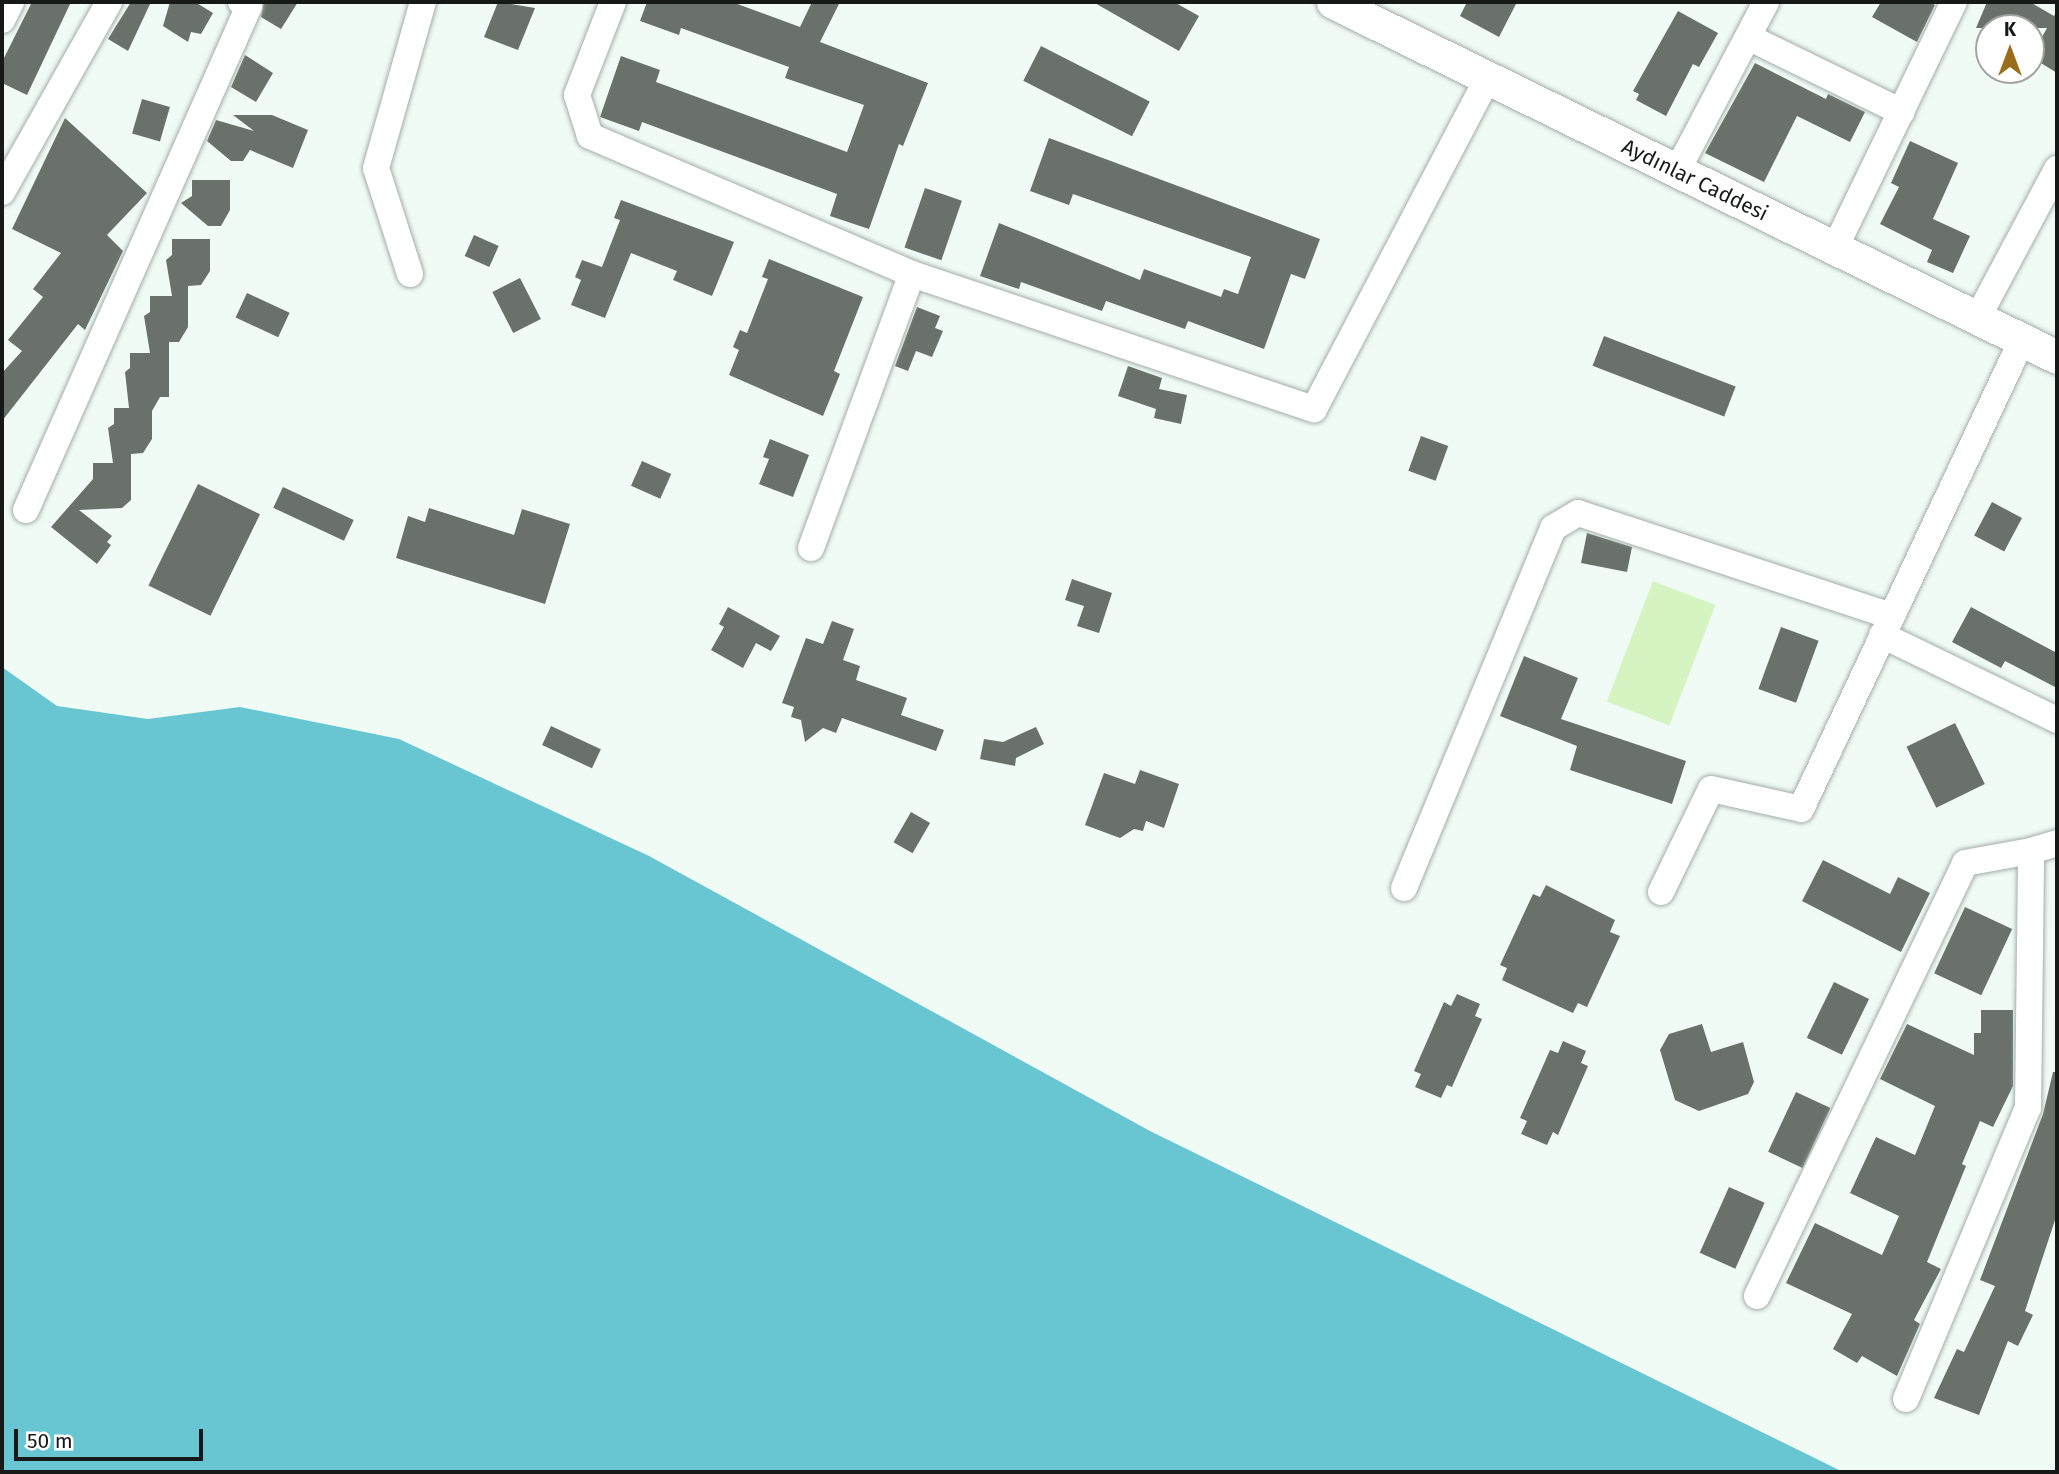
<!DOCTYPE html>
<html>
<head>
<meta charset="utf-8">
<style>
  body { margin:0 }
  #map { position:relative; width:2059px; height:1474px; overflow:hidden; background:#f0fbf6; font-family:"Fira Sans",sans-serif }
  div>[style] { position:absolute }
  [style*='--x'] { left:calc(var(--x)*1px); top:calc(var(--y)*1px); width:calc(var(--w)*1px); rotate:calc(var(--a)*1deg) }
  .green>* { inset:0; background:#d6f4c1; transform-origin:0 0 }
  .water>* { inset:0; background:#67c6d2 }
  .building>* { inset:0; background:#6a716b; transform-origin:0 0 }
  .roads { filter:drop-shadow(0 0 2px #a3ada9) drop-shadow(0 0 2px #a3ada9) }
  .minor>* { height:26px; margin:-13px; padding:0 13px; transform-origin:13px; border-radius:13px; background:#fff }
  .tertiary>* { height:33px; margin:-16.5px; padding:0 16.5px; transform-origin:16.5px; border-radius:16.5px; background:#fff }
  span { translate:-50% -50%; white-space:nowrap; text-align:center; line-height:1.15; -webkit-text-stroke:5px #fff; paint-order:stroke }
  .street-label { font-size:21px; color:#161918 }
  .frame { position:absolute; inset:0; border:4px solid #161918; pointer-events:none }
  .north { position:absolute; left:1975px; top:14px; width:70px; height:70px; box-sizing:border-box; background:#fff; border:2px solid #a2a3a3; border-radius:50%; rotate:0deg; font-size:19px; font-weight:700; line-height:28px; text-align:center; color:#161918 }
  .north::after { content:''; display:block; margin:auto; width:24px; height:32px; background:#9a6d1c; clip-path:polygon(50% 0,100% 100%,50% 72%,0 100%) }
  .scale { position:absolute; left:14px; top:1429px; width:189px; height:32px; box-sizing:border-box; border:4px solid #161918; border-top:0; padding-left:9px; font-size:21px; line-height:24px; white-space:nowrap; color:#161918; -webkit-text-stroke:5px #fff; paint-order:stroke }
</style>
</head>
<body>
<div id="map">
  <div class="green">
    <div style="left:1653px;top:581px;width:67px;height:129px;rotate:21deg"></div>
  </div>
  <div class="water">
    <div style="clip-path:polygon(2px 667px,57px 706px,148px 719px,240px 707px,399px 739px,649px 856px,1150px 1131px,1843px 1472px,2px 1472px)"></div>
  </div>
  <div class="building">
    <div style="clip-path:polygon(32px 2px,71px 2px,27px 95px,2px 83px,2px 62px)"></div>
    <div style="clip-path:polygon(131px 2px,151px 2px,128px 51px,108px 39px)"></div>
    <div style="clip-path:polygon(170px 2px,195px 2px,213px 13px,201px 34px,191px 32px,188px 42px,163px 26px)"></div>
    <div style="clip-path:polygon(264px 2px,298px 2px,281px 29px,261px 17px)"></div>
    <div style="clip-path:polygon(498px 2px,535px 8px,518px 50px,484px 37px)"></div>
    <div style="clip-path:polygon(647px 2px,732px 2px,800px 27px,812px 2px,840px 2px,820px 42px,928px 83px,903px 146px,899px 144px,869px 229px,830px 216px,837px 194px,642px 122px,639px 131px,600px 117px,621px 56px,660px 70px,656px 82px,847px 152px,864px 105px,785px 78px,789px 67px,681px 28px,679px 35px,640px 21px)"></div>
    <div style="clip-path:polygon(1093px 2px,1174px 2px,1199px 16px,1179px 51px)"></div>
    <div style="clip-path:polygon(1467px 2px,1517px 2px,1499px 37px,1460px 16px)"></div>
    <div style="clip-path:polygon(1881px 2px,1929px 2px,1935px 5px,1917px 42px,1872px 17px)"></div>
    <div style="clip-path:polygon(1987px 2px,2030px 2px,2054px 16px,2057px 10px,2057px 73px,2031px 57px,2047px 28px,1976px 28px)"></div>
    <div style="clip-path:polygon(1678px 11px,1718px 33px,1699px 67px,1693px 64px,1666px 116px,1636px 100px,1639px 94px,1633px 91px)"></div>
    <div style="left:1041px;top:46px;width:122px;height:39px;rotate:27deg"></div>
    <div style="clip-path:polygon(245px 55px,273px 73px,256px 102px,231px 87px)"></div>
    <div style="clip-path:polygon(1755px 63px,1826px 99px,1828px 94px,1865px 112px,1850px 142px,1797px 116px,1764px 182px,1705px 153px)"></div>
    <div style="left:142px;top:99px;width:29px;height:36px;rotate:16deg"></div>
    <div style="clip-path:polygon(233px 115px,272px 115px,308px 130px,293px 168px,250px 150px,243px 161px,231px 161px,207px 141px,216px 120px,254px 131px)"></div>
    <div style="clip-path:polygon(65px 118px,147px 193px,107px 235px,123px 251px,85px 330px,78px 324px,2px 421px,2px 373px,22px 351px,8px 340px,43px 297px,33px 289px,61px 253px,12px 229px)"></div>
    <div style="clip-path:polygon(1049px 138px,1320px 239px,1305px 279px,1291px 274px,1264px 349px,1188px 321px,1185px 329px,1106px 301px,1102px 311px,1021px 282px,1019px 289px,980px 276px,999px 223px,1140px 280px,1144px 269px,1221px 297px,1224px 289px,1238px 294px,1251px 257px,1073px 194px,1069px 205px,1030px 191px)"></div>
    <div style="clip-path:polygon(1910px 141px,1958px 163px,1933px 219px,1970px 236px,1953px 273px,1927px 262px,1932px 250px,1880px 224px,1899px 187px,1891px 183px)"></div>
    <div style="clip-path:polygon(192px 180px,230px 180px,230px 210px,221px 226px,208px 226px,181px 203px,192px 196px)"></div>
    <div style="left:925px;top:188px;width:39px;height:63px;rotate:19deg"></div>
    <div style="clip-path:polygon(621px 200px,734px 242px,712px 296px,673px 280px,677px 271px,631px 253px,605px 318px,571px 305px,581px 280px,575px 277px,582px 260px,602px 267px,620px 220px,614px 218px)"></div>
    <div style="left:474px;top:235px;width:27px;height:23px;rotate:24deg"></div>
    <div style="clip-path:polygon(172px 239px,210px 239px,210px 271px,201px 285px,188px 286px,188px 327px,179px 342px,169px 342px,169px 397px,160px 397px,152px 411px,152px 439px,143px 453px,131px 454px,131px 500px,122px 508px,79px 510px,112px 536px,107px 542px,111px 545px,97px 564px,51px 527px,93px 479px,93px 463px,113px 463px,108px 428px,114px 424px,114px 408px,129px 408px,125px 372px,130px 368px,130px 353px,150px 353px,144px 316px,150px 312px,150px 296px,172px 296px,166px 260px,172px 255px)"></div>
    <div style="clip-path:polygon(769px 259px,863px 297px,834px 371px,840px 374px,823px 416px,729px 375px,739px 350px,733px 347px,740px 330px,747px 333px,768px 279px,762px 277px)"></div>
    <div style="left:520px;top:278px;width:46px;height:31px;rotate:63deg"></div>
    <div style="left:247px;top:293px;width:47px;height:27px;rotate:25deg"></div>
    <div style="clip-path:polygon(917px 307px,940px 316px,935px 328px,943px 331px,932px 357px,916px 351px,908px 371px,895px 366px)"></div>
    <div style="left:1604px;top:336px;width:141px;height:32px;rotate:21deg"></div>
    <div style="clip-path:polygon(1128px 366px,1162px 378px,1159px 389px,1187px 395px,1181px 424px,1154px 418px,1156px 409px,1118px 396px)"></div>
    <div style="left:1421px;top:436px;width:29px;height:37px;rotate:20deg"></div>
    <div style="clip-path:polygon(770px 439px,809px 455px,793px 497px,759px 484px,769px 459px,763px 457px)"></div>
    <div style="left:642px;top:461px;width:32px;height:27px;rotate:24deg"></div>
    <div style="left:198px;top:484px;width:69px;height:113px;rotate:26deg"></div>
    <div style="left:283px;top:487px;width:78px;height:23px;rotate:25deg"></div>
    <div style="left:1992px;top:502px;width:34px;height:38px;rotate:28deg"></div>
    <div style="clip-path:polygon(429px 508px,514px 535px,522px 509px,570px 524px,545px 604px,396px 558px,408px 516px,425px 522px)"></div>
    <div style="clip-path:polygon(1587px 533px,1632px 547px,1627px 572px,1581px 563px)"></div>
    <div style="clip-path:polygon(1072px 579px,1112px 593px,1099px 633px,1077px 626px,1084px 606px,1065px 600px)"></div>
    <div style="clip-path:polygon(728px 607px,780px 636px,771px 651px,756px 643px,743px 668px,711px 650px,724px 627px,719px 624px)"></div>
    <div style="clip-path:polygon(1971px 607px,2057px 653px,2057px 688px,2005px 661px,2001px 668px,1952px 642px)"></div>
    <div style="clip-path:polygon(832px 621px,854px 629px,843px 660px,860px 666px,856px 680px,907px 698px,901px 715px,944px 730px,936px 751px,842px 718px,836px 733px,823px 728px,805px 742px,801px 720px,791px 717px,794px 707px,782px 703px,806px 638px,823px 644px)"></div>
    <div style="left:1781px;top:627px;width:40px;height:66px;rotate:20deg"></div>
    <div style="clip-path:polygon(1524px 656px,1578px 678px,1561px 719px,1686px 761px,1672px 804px,1570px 770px,1577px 746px,1500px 716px)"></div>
    <div style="left:1955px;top:723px;width:68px;height:54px;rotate:64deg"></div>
    <div style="left:551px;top:726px;width:55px;height:21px;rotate:25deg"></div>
    <div style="clip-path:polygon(1036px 727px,1044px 744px,1016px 758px,1015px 766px,980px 759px,984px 739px,1003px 742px)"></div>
    <div style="clip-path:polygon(1140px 770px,1179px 784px,1164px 828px,1146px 821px,1143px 831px,1134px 829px,1120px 838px,1085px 825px,1104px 773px,1135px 784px)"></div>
    <div style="left:911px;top:812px;width:22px;height:35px;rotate:30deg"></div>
    <div style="clip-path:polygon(1823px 860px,1890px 894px,1898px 877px,1930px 893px,1901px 952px,1802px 901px)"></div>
    <div style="clip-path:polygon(1546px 885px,1615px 920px,1610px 932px,1620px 936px,1587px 1007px,1578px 1003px,1573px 1013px,1502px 980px,1507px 968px,1500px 965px,1533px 894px,1540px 897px)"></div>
    <div style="left:1965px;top:907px;width:52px;height:73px;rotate:25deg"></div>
    <div style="left:1834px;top:982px;width:39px;height:62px;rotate:26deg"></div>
    <div style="clip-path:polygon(1457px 994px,1480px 1004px,1475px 1016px,1482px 1019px,1452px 1087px,1447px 1085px,1441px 1098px,1415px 1087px,1421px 1074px,1414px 1071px,1444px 1002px,1451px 1006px)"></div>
    <div style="clip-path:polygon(1981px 1010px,2013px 1010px,2013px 1086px,1993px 1127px,1980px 1121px,1962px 1164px,1966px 1166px,1927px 1262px,1941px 1269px,1914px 1320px,1920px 1324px,1897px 1376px,1862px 1356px,1857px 1363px,1833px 1349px,1852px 1314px,1786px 1283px,1815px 1223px,1882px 1255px,1899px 1216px,1850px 1193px,1876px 1137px,1915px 1155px,1935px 1106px,1880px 1079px,1907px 1024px,1974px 1055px,1974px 1033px,1981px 1033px)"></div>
    <div style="clip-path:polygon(1702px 1024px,1711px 1052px,1743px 1042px,1754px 1082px,1748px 1094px,1699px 1111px,1675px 1100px,1660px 1050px,1669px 1034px)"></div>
    <div style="clip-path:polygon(1563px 1041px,1586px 1051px,1581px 1063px,1588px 1066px,1558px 1135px,1553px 1132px,1547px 1145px,1521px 1134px,1527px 1121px,1520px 1118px,1550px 1050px,1558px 1053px)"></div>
    <div style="clip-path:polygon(2053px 1072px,2057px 1072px,2057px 1214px,2025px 1311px,2033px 1315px,2018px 1346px,2008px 1341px,1979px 1415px,1934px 1398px,1957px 1349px,1964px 1352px,1995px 1286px,1980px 1280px,2043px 1114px)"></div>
    <div style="left:1796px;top:1092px;width:38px;height:66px;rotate:25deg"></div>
    <div style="left:1729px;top:1187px;width:39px;height:72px;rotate:24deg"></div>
  </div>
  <div class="roads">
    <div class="minor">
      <div style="--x:613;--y:2;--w:100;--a:111.2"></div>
      <div style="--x:577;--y:95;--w:43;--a:72.4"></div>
      <div style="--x:590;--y:136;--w:350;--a:23.2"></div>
      <div style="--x:912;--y:274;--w:424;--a:18.6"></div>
      <div style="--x:1314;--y:409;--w:374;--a:-62.3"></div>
      <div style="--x:2;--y:20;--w:20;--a:-63"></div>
      <div style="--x:1748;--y:37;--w:171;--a:26"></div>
      <div style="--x:1677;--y:171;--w:191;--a:-62.2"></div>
      <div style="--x:2;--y:192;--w:218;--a:-60.6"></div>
      <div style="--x:1835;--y:248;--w:273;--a:-64.2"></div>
      <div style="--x:410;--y:274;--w:111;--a:-107.8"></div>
      <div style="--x:376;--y:168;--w:173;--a:-74.2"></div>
      <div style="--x:1978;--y:317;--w:168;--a:-61.9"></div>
      <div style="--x:26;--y:510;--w:551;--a:-66.13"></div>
      <div style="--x:249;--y:6;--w:9;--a:-153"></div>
      <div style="--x:811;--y:548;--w:292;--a:-69.8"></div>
      <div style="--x:1882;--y:635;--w:195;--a:25.9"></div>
      <div style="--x:1404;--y:888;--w:390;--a:-67.5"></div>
      <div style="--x:1553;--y:528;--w:29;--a:-31"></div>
      <div style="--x:1578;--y:513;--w:330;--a:18.2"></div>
      <div style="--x:1661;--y:892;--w:114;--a:-64.1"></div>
      <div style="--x:1711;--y:789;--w:92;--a:12.5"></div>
      <div style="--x:1801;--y:809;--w:518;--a:-64.77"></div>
      <div style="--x:1757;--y:1296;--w:480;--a:-64.3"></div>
      <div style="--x:1965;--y:863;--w:67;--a:-10.3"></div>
      <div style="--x:1906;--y:1399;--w:316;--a:-67.3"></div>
      <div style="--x:2028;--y:1108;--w:257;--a:-89.3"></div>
      <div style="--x:2031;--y:851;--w:27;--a:-17"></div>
    </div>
    <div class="tertiary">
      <div style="--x:1333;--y:2;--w:806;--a:26.12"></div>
    </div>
  </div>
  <div class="street-label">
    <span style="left:1695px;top:180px;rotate:26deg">Aydınlar Caddesi</span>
  </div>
  <div class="frame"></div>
  <div class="north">K</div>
  <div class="scale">50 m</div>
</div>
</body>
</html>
